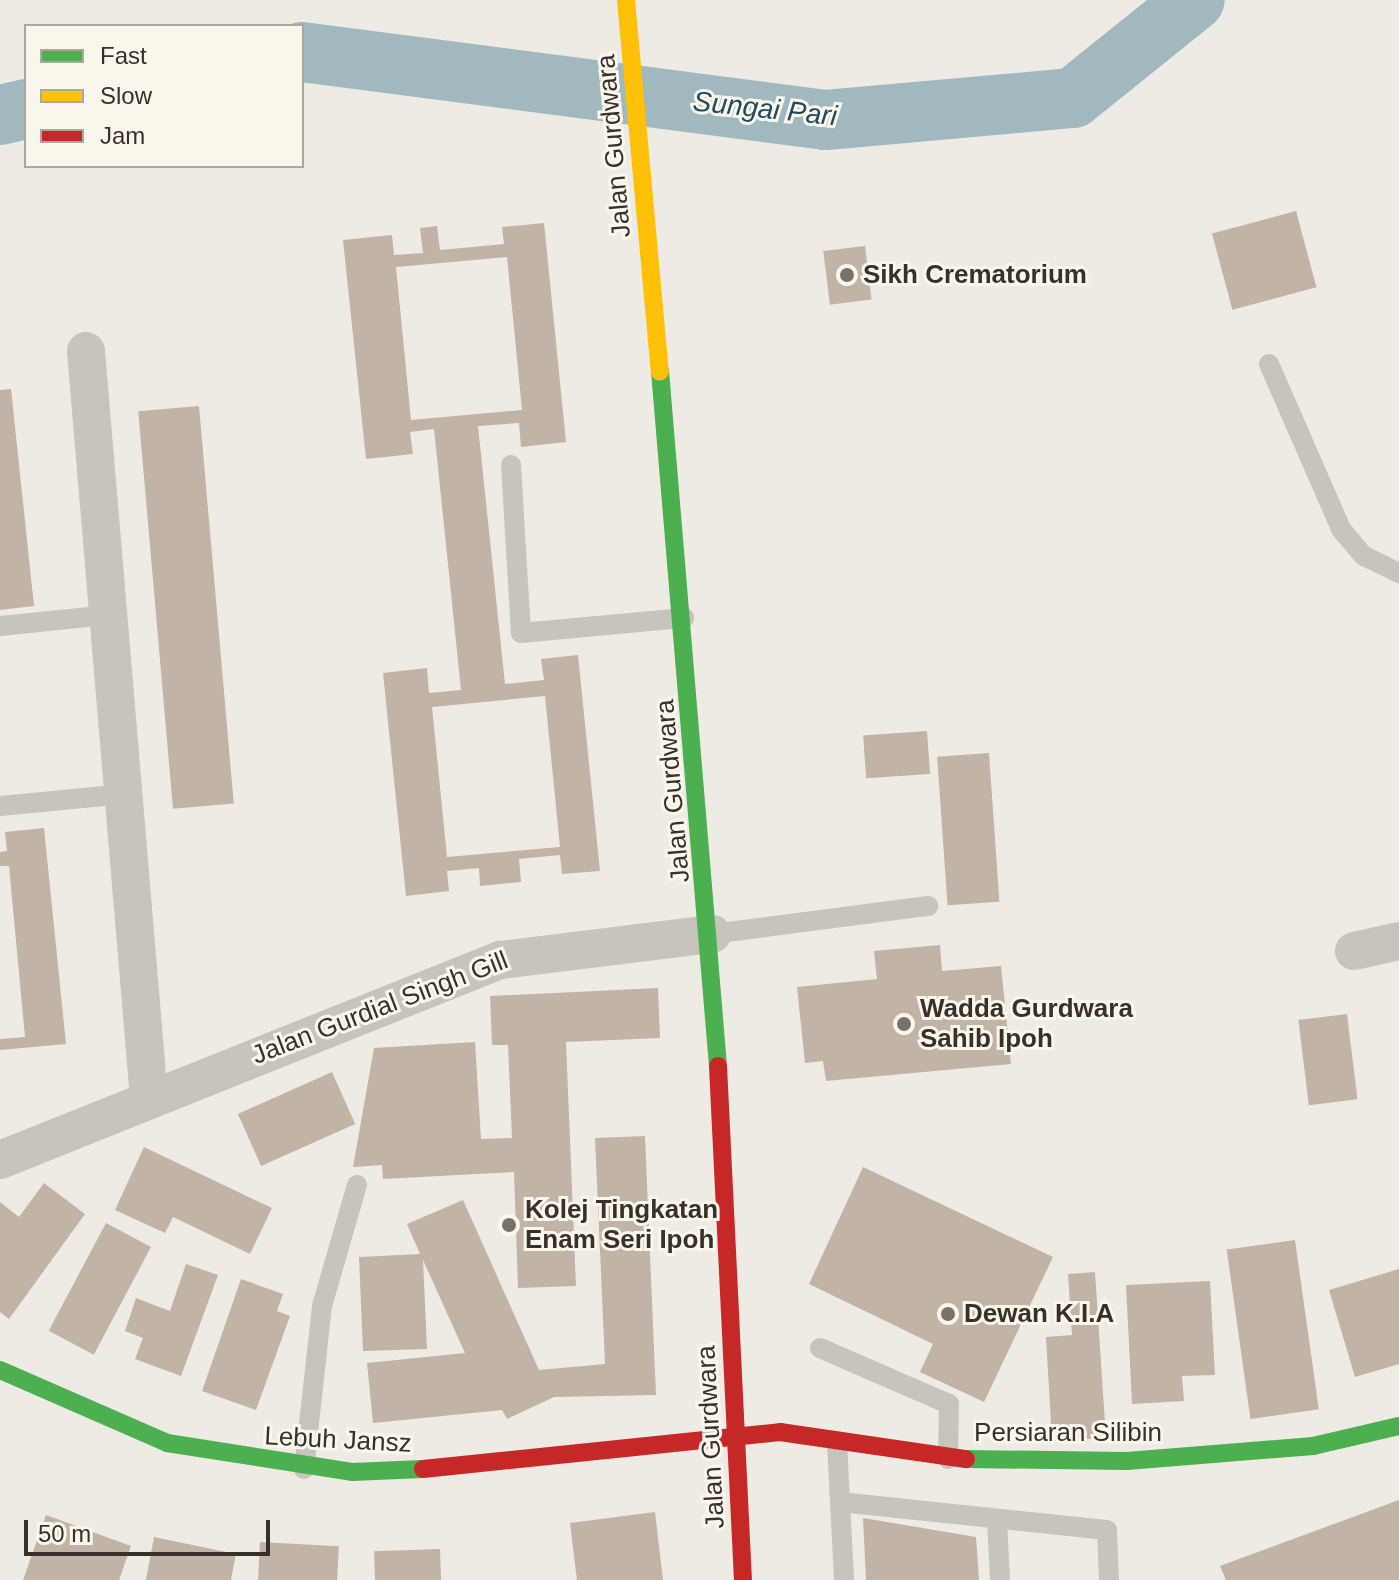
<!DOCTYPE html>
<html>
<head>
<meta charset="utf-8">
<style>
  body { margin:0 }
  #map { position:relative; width:1399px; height:1580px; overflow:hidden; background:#eeebe4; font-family:Arial,sans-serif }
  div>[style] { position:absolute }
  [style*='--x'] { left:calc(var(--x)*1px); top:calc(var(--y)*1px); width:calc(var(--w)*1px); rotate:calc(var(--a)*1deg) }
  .river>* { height:60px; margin:-30px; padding:0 30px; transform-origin:30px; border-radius:30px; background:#a1b9be }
  .building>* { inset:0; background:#c1b3a6; transform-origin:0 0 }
  .lane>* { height:20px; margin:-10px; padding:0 10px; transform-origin:10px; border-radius:10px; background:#c7c3bd }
  .street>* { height:38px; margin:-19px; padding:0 19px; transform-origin:19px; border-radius:19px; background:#c7c3bd }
  .fast>* { height:18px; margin:-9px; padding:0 9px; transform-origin:9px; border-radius:9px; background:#4caf50 }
  .slow>* { height:18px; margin:-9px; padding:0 9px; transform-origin:9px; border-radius:9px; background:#ffc107 }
  .jam>* { height:18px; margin:-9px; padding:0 9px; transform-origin:9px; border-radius:9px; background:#c62828 }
  .dots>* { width:22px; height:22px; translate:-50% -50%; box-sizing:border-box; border:4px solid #f9f6ec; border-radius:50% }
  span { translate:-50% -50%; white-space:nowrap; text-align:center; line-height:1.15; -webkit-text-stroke:6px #f9f6ec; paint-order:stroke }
  .street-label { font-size:26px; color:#38312b }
  .poi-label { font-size:26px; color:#38312b; font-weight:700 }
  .left { translate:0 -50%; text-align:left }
  .water-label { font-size:28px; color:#224a58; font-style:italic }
  .legend { position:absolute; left:24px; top:24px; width:280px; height:144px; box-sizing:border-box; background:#f9f6ec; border:2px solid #aca79f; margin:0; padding:10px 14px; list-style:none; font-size:24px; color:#38312b }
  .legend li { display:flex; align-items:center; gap:16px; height:40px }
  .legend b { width:40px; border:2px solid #aca79f }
  .scale { position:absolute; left:24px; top:1520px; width:246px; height:36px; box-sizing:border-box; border:4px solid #38312b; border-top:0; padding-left:10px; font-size:24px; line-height:28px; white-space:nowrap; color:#38312b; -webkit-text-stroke:6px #f9f6ec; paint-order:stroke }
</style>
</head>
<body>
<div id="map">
  <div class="river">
    <div style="--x:302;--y:52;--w:528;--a:7.39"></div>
    <div style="--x:826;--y:120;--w:248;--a:-5.1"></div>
    <div style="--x:1073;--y:98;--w:156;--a:-38.8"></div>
    <div style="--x:0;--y:115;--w:27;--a:-13"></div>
  </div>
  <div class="building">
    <div style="left:1296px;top:211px;width:79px;height:87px;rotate:75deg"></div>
    <div style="clip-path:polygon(evenodd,544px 223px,566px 442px,521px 447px,519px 423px,478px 426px,505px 684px,544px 680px,541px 659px,578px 655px,600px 871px,562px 874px,560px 855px,519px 859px,521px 882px,480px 886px,479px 868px,447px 871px,449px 891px,406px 896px,383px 673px,427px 668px,429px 693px,461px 690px,434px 429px,410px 432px,413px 454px,366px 459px,343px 240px,392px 235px,394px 255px,423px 253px,420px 228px,437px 226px,440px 250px,504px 244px,502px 227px,544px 223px,507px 257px,522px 410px,411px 420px,396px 267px,507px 257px,544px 223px,545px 696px,560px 847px,447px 857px,432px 707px,545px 696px)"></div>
    <div style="left:865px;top:246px;width:54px;height:42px;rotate:83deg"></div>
    <div style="clip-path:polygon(11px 389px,34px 606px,0 610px,0 390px)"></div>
    <div style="left:199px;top:406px;width:399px;height:61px;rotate:85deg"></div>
    <div style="left:927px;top:731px;width:43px;height:64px;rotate:86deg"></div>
    <div style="left:989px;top:753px;width:149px;height:52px;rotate:86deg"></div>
    <div style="clip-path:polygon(44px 828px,66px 1044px,0 1050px,0 1039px,25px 1037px,9px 866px,0 866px,0 852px,7px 851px,5px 832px)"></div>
    <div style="clip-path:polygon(940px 945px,942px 971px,1001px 966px,1011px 1064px,826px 1081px,823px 1061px,805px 1063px,797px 987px,877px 979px,874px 951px)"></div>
    <div style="clip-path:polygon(658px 988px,660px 1038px,566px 1042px,576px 1286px,518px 1288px,514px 1172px,383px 1179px,382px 1165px,353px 1167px,374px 1048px,475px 1042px,481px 1139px,512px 1138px,508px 1045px,492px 1045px,490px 996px)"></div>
    <div style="left:1347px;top:1014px;width:86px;height:49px;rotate:83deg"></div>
    <div style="left:332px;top:1072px;width:57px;height:103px;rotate:66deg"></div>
    <div style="clip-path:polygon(645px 1136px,656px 1395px,554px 1397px,507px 1419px,502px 1410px,373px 1423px,367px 1363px,465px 1353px,423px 1260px,427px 1349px,363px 1351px,359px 1257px,420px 1254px,407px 1224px,463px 1200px,539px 1370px,605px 1364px,595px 1138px)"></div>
    <div style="clip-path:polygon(144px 1147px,272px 1208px,250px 1254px,173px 1217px,165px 1233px,115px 1210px)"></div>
    <div style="clip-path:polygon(863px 1167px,1053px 1257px,984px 1402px,920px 1372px,933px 1344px,809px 1284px)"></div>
    <div style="clip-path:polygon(44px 1183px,85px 1214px,9px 1319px,0 1312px,0 1202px,19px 1217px)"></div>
    <div style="left:106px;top:1223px;width:51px;height:122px;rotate:28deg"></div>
    <div style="left:1295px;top:1240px;width:171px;height:69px;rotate:82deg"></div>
    <div style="clip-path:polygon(186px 1264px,218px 1275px,181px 1376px,135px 1359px,143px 1338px,125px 1331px,136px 1298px,170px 1311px)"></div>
    <div style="clip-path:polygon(1399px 1269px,1399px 1364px,1355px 1377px,1329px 1290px)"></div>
    <div style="clip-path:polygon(1095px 1272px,1106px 1438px,1052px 1441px,1046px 1337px,1072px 1335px,1068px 1274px)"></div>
    <div style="clip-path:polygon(241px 1279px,283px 1294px,277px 1311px,290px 1316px,256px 1410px,202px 1391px)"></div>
    <div style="clip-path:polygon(1210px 1281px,1215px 1375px,1182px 1376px,1184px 1401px,1132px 1404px,1126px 1285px)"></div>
    <div style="clip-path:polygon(1399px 1500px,1399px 1580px,1226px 1580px,1220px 1566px)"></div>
    <div style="clip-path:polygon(655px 1512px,663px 1580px,577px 1580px,570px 1523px)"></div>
    <div style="clip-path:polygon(46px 1515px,131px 1546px,119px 1580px,23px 1580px)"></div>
    <div style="clip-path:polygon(863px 1518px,976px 1537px,979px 1580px,866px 1580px)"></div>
    <div style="clip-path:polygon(154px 1537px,236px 1554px,231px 1580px,146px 1580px)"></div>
    <div style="left:260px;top:1542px;width:79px;height:38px;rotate:3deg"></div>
    <div style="left:440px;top:1549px;width:31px;height:66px;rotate:88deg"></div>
  </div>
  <div class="lane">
    <div style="--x:1269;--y:364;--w:180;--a:66.4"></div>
    <div style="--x:1341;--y:529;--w:35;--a:50"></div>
    <div style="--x:1364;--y:556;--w:39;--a:26"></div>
    <div style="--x:511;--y:465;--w:168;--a:86.6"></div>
    <div style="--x:521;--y:633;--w:164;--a:-5.3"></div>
    <div style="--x:0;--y:626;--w:110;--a:-5.8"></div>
    <div style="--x:0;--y:806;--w:125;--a:-5.5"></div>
    <div style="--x:712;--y:934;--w:218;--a:-7.4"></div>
    <div style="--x:820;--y:1348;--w:141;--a:23.5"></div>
    <div style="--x:949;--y:1404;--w:55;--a:91"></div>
    <div style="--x:837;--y:1442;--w:138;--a:87.1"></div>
    <div style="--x:304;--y:1469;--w:164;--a:-83.7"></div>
    <div style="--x:322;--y:1306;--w:126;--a:-73.9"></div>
    <div style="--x:840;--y:1502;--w:268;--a:6"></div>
    <div style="--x:1107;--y:1530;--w:50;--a:87.7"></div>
    <div style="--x:997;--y:1519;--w:61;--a:87.2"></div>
  </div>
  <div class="street">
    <div style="--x:86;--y:351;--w:750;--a:85.18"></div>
    <div style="--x:1354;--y:951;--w:46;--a:-12.5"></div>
    <div style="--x:0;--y:1160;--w:539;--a:-21.8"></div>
    <div style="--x:500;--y:960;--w:214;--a:-7"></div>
  </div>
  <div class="fast">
    <div style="--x:660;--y:371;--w:697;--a:85.23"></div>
    <div style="--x:0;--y:1370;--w:182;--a:23.6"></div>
    <div style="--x:167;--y:1443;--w:187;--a:8.9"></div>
    <div style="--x:352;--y:1472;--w:71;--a:-2.4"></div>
    <div style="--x:966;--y:1459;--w:161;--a:0.7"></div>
    <div style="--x:1127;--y:1461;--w:187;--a:-4.6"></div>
    <div style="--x:1313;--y:1446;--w:88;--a:-13.1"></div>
  </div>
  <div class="slow">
    <div style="--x:626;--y:0;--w:373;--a:84.8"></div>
  </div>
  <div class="jam">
    <div style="--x:718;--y:1066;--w:515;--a:87.22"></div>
    <div style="--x:423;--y:1469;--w:359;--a:-5.9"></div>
    <div style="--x:780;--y:1432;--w:188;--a:8.3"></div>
  </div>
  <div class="dots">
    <div style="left:847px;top:275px;background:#78726c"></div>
    <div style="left:904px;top:1024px;background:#78726c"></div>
    <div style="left:509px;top:1225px;background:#78726c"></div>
    <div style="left:948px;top:1314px;background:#78726c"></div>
  </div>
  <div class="street-label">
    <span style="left:614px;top:146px;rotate:-95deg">Jalan Gurdwara</span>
    <span style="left:673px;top:791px;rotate:-95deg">Jalan Gurdwara</span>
    <span style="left:380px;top:1008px;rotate:-21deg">Jalan Gurdial Singh Gill</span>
    <span style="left:1068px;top:1433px">Persiaran Silibin</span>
    <span style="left:711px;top:1437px;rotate:-93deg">Jalan Gurdwara</span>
    <span style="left:338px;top:1440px;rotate:3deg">Lebuh Jansz</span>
  </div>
  <div class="poi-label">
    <span class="left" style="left:863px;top:275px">Sikh Crematorium</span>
    <span class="left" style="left:920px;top:1024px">Wadda Gurdwara<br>Sahib Ipoh</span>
    <span class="left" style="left:525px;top:1225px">Kolej Tingkatan<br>Enam Seri Ipoh</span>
    <span class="left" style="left:964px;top:1314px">Dewan K.I.A</span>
  </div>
  <div class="water-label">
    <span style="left:765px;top:109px;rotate:6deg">Sungai Pari</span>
  </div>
  <ul class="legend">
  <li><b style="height:10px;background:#4caf50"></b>Fast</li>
  <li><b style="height:10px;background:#ffc107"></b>Slow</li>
  <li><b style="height:10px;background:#c62828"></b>Jam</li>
  </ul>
  <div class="scale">50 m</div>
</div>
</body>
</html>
